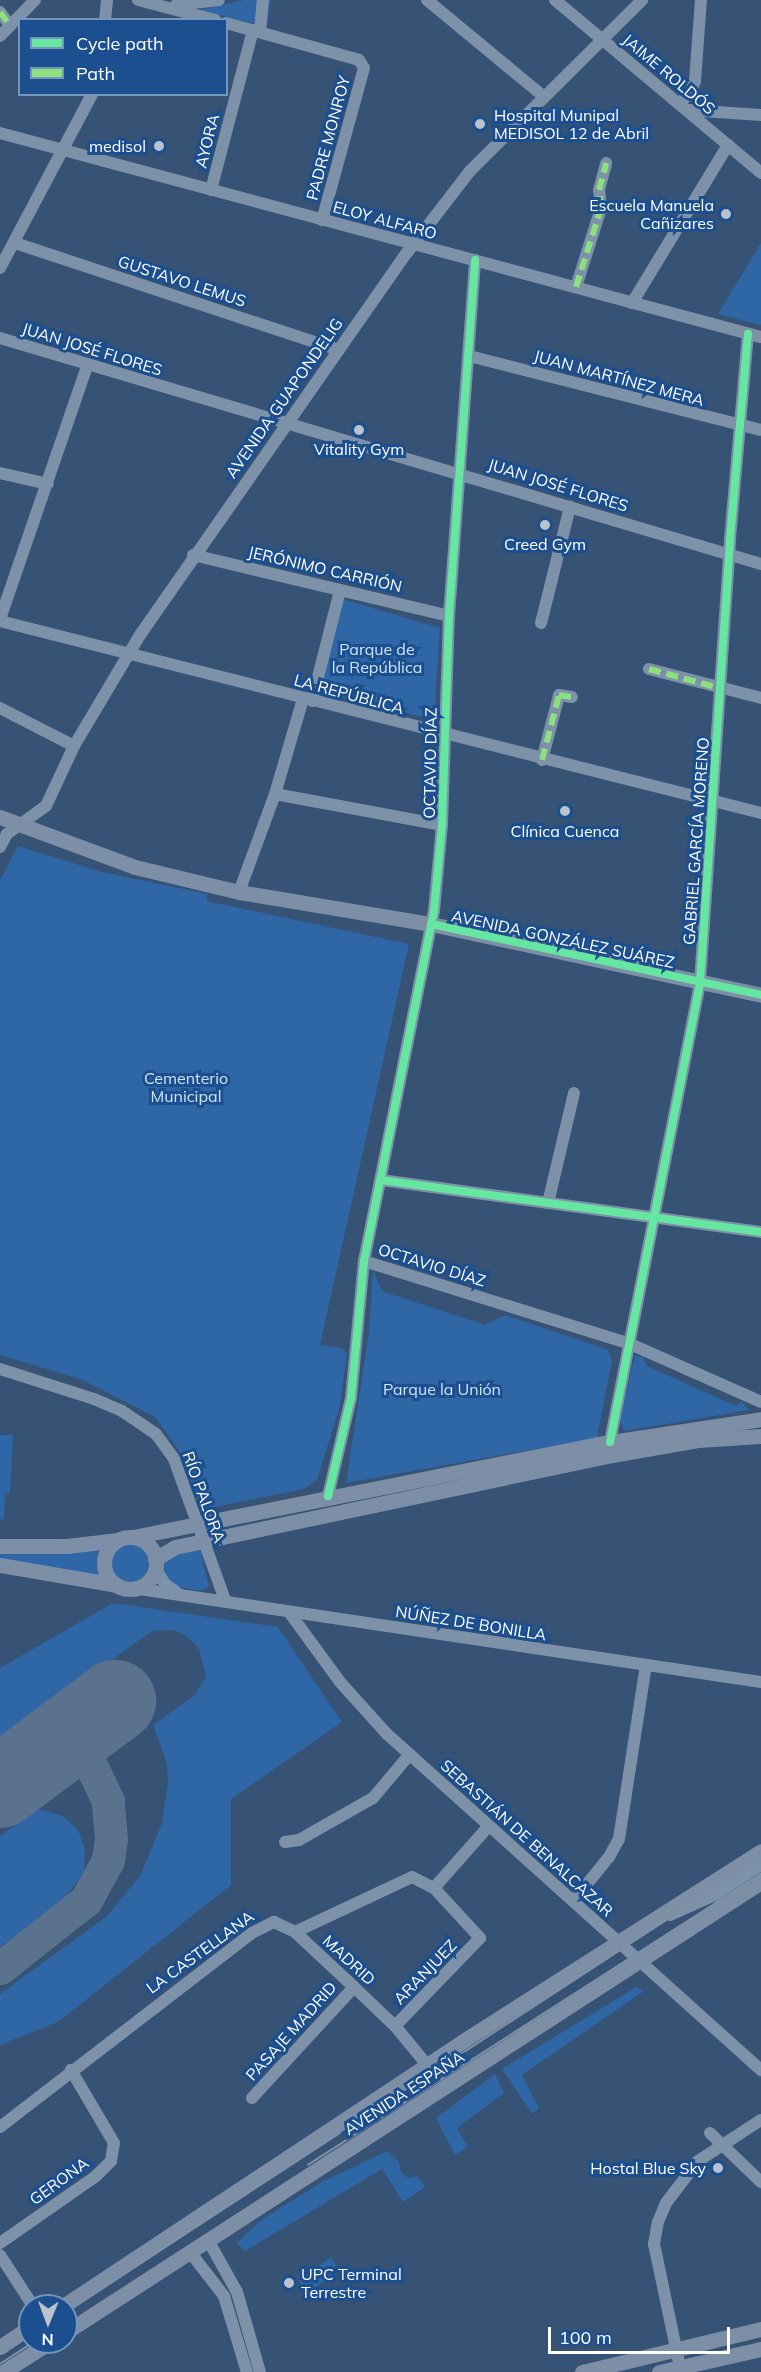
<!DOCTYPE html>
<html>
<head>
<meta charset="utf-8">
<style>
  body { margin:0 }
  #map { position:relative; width:761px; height:2372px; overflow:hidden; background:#365274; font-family:Mulish,sans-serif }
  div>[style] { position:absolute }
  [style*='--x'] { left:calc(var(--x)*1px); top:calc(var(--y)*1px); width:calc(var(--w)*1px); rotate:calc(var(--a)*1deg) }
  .green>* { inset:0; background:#2f66a5 }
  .round { border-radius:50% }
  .taxiway>* { height:33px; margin:-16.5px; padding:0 16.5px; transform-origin:16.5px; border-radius:16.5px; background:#5a728e }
  .runway>* { height:82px; margin:-41px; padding:0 41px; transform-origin:41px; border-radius:41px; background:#5a728e }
  .minor>* { height:12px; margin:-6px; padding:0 6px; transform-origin:6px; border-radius:6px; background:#7d92a8 }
  .major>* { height:15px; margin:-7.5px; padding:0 7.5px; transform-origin:7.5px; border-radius:7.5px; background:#7d8ea7 }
  .major>.ring { margin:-7.5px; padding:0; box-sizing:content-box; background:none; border:15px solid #7d8ea7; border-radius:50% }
  .tram>* { height:1.5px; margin:-0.75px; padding:0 0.75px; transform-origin:0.75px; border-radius:0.75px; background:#7e92a7 }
  .quiet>* { height:6px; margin-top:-3px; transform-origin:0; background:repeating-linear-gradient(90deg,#8de07e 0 12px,transparent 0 18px) }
  .cycleway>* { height:8px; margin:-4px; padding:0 4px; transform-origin:4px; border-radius:4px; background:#66e7a1 }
  .dots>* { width:16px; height:16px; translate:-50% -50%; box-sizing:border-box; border:3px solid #1b4f8f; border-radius:50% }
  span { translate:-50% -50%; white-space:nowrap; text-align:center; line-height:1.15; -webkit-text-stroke:6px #1b4f8f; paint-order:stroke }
  .street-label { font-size:16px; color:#fff }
  .poi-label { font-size:16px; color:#fff }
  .left { translate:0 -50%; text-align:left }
  .right { translate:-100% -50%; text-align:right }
  .park-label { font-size:16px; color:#cfe3fa }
  .legend { position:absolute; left:18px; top:18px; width:210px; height:78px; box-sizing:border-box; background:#1b4f8f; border:2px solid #7695bc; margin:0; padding:8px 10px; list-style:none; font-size:18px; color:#fff }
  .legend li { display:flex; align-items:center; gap:12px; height:30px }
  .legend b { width:30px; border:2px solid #7695bc }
  .north { position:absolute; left:18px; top:2294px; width:60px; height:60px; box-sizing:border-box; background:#1b4f8f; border:2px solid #7695bc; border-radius:50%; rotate:181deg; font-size:16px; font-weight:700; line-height:24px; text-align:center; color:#fff }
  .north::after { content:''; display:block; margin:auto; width:21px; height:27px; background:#b9c2ce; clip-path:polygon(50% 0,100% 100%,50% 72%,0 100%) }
  .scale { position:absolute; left:548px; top:2327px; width:182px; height:27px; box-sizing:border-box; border:3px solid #fff; border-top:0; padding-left:8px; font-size:18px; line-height:21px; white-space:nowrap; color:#fff; -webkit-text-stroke:4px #1b4f8f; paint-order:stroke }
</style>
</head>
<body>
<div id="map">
  <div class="green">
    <div style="clip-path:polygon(244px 0,271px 0,267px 27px,199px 10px)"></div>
    <div style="clip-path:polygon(761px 243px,761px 325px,718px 314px)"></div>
    <div style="clip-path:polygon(342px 599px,440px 628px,434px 720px,317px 691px)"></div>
    <div style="clip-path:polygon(18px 846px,102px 872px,207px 894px,207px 901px,409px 944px,320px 1345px,342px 1348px,347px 1353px,340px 1406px,317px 1480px,304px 1489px,200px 1510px,184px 1458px,155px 1417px,83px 1380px,0 1355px,0 880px)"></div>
    <div style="clip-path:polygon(373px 1270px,382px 1291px,485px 1325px,505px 1315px,608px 1350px,612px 1361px,597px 1438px,346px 1483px,369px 1331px)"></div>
    <div style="clip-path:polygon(635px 1355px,643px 1357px,647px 1366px,736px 1406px,741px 1402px,749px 1410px,624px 1431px,620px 1419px)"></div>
    <div style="clip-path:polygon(0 1435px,13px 1435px,10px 1493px,5px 1493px,4px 1519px,0 1519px)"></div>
    <div class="round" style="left:109px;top:1543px;width:40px;height:40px"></div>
    <div style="clip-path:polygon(101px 1547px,101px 1577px,0 1561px,0 1548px)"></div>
    <div style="clip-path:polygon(200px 1549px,209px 1587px,200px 1591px,174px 1586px,162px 1571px,163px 1562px,169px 1555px)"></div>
    <div style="clip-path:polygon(113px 1603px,278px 1627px,342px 1722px,231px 1799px,231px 1885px,58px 2022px,0 2045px,0 1994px,107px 1916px,140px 1876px,162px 1823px,168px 1782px,167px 1763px,153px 1725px,194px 1696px,206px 1676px,199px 1649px,188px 1637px,174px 1630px,152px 1631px,0 1740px,0 1668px)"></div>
    <div style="clip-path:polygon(38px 1809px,63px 1816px,78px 1830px,85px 1849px,84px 1871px,64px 1899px,0 1947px,0 1836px)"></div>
    <div style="clip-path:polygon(636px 1987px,644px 1991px,522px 2075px,539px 2108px,532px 2114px,502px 2069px)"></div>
    <div style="clip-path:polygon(495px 2074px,504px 2093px,457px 2128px,468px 2147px,455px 2155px,436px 2118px)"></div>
    <div style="clip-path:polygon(387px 2151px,399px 2162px,401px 2172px,408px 2178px,418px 2176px,425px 2187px,403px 2202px,382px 2169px,245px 2251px,237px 2243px,261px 2220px,322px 2182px)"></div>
    <div style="clip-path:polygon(331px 2257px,340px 2271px,306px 2293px,299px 2280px)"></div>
  </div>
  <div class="taxiway">
    <div style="--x:0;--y:1968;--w:110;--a:-38.3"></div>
    <div style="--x:86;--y:1900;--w:46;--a:-61.2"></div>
    <div style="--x:108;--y:1860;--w:21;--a:-82"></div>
    <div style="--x:111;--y:1839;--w:38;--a:-95"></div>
    <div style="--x:108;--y:1801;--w:42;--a:-115.3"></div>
    <div style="--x:90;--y:1763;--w:35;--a:-129"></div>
  </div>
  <div class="runway">
    <div style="--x:0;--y:1787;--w:144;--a:-36.8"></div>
  </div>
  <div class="minor">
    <div style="--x:138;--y:0;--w:80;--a:14.6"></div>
    <div style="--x:427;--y:0;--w:151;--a:39.6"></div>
    <div style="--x:555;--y:0;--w:269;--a:40"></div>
    <div style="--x:176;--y:5;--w:43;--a:-6.6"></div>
    <div style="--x:0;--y:12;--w:17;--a:54"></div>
    <div style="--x:105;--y:20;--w:20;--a:-84"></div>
    <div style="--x:226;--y:23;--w:138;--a:15.5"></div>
    <div style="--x:359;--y:60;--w:9;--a:58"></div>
    <div style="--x:364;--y:68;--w:158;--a:105.4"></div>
    <div style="--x:260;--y:32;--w:32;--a:-85"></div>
    <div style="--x:0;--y:36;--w:50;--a:-45.8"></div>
    <div style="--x:680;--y:103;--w:14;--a:-45"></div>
    <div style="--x:690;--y:93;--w:13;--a:-67"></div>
    <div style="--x:695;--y:81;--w:81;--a:-85.8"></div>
    <div style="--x:688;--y:110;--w:73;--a:3.9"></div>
    <div style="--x:0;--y:133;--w:788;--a:15.01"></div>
    <div style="--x:211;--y:190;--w:165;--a:-75.3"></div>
    <div style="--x:15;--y:243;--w:341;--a:18.3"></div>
    <div style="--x:0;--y:268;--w:197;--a:-62.1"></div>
    <div style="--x:576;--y:287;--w:83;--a:-72.4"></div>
    <div style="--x:601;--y:208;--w:18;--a:-96"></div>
    <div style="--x:599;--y:190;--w:28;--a:-75"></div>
    <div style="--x:632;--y:303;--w:185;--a:-58.7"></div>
    <div style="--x:0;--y:338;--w:794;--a:16.54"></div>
    <div style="--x:469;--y:356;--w:301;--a:14.2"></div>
    <div style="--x:0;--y:473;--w:49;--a:12.9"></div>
    <div style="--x:193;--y:555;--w:263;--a:13.4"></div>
    <div style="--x:0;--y:619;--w:268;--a:-71"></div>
    <div style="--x:0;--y:621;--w:785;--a:14.16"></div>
    <div style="--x:541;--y:623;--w:120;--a:-76"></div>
    <div style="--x:649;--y:669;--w:116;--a:14.5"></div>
    <div style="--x:312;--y:701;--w:114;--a:-75.8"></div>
    <div style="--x:0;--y:708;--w:83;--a:27.2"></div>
    <div style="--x:542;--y:760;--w:67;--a:-75.3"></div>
    <div style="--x:559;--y:695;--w:13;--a:9"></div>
    <div style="--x:275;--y:794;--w:170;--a:10.5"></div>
    <div style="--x:0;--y:847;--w:15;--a:-62"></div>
    <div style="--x:7;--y:834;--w:48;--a:-35.7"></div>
    <div style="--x:46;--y:806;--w:66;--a:-65"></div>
    <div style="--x:74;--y:746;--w:129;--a:-59.3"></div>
    <div style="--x:140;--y:635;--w:465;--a:-55.1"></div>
    <div style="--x:406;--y:254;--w:105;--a:-52.4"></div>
    <div style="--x:470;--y:171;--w:243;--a:-44.8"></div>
    <div style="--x:239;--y:892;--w:104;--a:-69.8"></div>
    <div style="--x:275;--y:794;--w:99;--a:-73.6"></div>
    <div style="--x:381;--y:1180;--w:384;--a:7.8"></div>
    <div style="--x:548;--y:1203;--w:113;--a:-76.7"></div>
    <div style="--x:364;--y:1261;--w:276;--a:17.3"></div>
    <div style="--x:628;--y:1343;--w:145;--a:23.9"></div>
    <div style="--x:0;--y:1369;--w:99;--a:17.7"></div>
    <div style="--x:94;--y:1399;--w:30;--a:23"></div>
    <div style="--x:122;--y:1411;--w:41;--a:34.1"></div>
    <div style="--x:156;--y:1434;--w:31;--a:54"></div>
    <div style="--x:174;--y:1459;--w:150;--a:70.1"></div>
    <div style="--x:610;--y:1442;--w:469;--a:-78.9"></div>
    <div style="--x:700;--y:982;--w:444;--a:-86.1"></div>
    <div style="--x:730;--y:539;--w:206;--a:-85"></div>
    <div style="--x:328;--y:1496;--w:101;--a:-76.8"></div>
    <div style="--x:351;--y:1398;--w:138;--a:-84.6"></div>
    <div style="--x:364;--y:1261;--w:357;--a:-78.7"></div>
    <div style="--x:434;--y:911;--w:86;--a:-84.7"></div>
    <div style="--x:442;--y:825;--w:209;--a:-88.1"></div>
    <div style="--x:449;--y:616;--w:357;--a:-85.8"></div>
    <div style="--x:155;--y:1568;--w:19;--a:58"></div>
    <div style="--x:165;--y:1584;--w:14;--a:36"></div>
    <div style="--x:133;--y:1588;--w:635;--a:8.51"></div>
    <div style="--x:289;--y:1612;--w:87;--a:53.9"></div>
    <div style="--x:340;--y:1682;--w:70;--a:47.9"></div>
    <div style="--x:387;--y:1734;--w:503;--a:41.94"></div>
    <div style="--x:285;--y:1842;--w:14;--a:-8"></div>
    <div style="--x:299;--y:1840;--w:85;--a:-29.6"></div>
    <div style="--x:373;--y:1798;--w:57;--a:-49.9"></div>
    <div style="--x:434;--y:1888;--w:80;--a:-48.5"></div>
    <div style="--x:574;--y:1900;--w:55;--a:-50.9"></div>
    <div style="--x:609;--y:1857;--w:21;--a:-61"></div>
    <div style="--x:619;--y:1839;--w:176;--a:-81.2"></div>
    <div style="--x:670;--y:1915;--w:49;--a:-24"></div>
    <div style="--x:715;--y:1895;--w:55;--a:-33.1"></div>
    <div style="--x:295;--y:1932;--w:129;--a:-25.2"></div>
    <div style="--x:412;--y:1877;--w:25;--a:27"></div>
    <div style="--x:434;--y:1888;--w:68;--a:47.4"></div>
    <div style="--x:480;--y:1938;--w:122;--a:134"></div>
    <div style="--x:252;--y:2098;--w:151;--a:-47.4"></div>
    <div style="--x:0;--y:2127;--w:318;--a:-37.6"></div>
    <div style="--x:252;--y:1933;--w:25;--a:-27"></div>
    <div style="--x:274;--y:1922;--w:23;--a:25"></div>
    <div style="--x:295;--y:1932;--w:81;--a:43"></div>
    <div style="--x:354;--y:1987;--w:57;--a:43.6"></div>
    <div style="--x:395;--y:2026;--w:52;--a:50.5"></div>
    <div style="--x:710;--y:2133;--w:71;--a:43.9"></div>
    <div style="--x:208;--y:2240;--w:60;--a:60.9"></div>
    <div style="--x:237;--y:2292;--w:83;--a:74"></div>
    <div style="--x:0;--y:2243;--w:117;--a:-34.9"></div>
    <div style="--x:96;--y:2176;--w:21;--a:-45"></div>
    <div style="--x:111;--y:2161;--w:18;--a:-81"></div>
    <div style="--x:114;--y:2143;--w:85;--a:-120.5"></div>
    <div style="--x:190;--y:2252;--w:56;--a:52.3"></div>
    <div style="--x:224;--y:2296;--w:79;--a:73.2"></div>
    <div style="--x:0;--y:2255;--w:61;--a:57.1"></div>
    <div style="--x:681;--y:2372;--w:131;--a:-101.9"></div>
    <div style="--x:654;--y:2244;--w:22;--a:-80"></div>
    <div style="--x:658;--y:2222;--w:21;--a:-67"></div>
    <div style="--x:666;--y:2203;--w:53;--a:-52.7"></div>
    <div style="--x:698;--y:2161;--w:75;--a:-33.1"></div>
  </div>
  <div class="major">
    <div style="--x:0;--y:817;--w:144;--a:20.3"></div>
    <div style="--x:135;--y:867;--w:107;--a:13.5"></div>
    <div style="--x:239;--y:892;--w:195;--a:9.5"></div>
    <div style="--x:431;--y:924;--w:338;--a:12.1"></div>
    <div style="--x:133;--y:1537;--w:474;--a:-11.3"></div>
    <div style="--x:598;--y:1444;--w:165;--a:-8.7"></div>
    <div class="ring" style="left:104px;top:1537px;width:37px;height:37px"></div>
    <div style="--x:0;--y:1546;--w:67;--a:0"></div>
    <div style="--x:67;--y:1546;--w:51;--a:-6.7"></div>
    <div style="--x:155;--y:1559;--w:23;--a:-31"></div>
    <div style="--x:175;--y:1547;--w:447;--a:-11.9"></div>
    <div style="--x:612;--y:1455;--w:87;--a:-9.9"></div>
    <div style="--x:698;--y:1440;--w:63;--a:-3.6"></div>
    <div style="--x:0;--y:1565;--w:119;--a:9.7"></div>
    <div style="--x:63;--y:2306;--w:480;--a:-33.5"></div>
    <div style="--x:463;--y:2041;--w:353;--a:-32.5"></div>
    <div style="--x:66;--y:2332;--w:828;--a:-32.92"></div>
    <div style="--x:0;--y:2347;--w:36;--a:-34"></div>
    <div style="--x:3;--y:2372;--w:56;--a:-32.6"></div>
    <div style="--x:582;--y:2372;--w:184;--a:-13.5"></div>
    <div style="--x:659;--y:2372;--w:105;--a:-12.7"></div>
  </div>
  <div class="tram">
    <div style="--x:308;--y:2165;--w:538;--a:-32.72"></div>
    <div style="--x:66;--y:2312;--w:830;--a:-33.15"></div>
    <div style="--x:0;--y:2364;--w:40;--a:-32.9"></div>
  </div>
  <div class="quiet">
    <div style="--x:0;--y:12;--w:17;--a:54"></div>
    <div style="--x:576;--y:287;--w:83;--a:-72.4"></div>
    <div style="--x:601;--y:208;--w:18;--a:-96"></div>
    <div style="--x:599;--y:190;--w:28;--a:-75"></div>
    <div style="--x:649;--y:669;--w:73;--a:15.2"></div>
    <div style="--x:542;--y:760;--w:67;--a:-75.3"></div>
    <div style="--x:559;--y:695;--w:13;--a:9"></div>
  </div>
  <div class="cycleway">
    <div style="--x:431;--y:924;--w:338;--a:12.1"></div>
    <div style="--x:381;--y:1180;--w:384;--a:7.8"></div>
    <div style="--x:610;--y:1442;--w:469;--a:-78.9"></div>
    <div style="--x:700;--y:982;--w:444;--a:-86.1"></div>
    <div style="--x:730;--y:539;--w:206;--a:-85"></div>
    <div style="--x:328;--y:1496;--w:101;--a:-76.8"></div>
    <div style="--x:351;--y:1398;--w:138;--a:-84.6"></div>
    <div style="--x:364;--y:1261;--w:357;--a:-78.7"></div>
    <div style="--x:434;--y:911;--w:86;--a:-84.7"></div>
    <div style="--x:442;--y:825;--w:209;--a:-88.1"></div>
    <div style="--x:449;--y:616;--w:357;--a:-85.8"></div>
  </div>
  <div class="dots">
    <div style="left:480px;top:124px;background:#b9c2ce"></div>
    <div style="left:159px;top:146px;background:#b9c2ce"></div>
    <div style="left:726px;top:214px;background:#b9c2ce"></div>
    <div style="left:359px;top:430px;background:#b9c2ce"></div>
    <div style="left:545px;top:525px;background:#b9c2ce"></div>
    <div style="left:565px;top:811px;background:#b9c2ce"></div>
    <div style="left:718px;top:2168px;background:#b9c2ce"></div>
    <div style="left:289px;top:2283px;background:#b9c2ce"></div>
  </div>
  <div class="street-label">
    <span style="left:669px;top:74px;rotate:40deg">JAIME ROLDÓS</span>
    <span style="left:328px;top:138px;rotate:-75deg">PADRE MONROY</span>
    <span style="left:207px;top:141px;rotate:-76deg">AYORA</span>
    <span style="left:385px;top:220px;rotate:15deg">ELOY ALFARO</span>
    <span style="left:182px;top:281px;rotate:18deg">GUSTAVO LEMUS</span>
    <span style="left:92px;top:349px;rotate:17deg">JUAN JOSÉ FLORES</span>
    <span style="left:619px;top:378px;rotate:15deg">JUAN MARTÍNEZ MERA</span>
    <span style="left:284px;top:398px;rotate:-55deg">AVENIDA GUAPONDELIG</span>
    <span style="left:558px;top:485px;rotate:17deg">JUAN JOSÉ FLORES</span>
    <span style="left:325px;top:569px;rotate:13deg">JERÓNIMO CARRIÓN</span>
    <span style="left:349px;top:694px;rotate:15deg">LA REPÚBLICA</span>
    <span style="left:430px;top:763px;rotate:-89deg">OCTAVIO DÍAZ</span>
    <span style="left:696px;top:841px;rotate:-86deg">GABRIEL GARCÍA MORENO</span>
    <span style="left:563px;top:939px;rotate:12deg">AVENIDA GONZÁLEZ SUÁREZ</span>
    <span style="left:432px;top:1265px;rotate:17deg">OCTAVIO DÍAZ</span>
    <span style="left:204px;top:1497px;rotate:70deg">RÍO PALORA</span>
    <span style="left:471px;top:1623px;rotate:9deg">NÚÑEZ DE BONILLA</span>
    <span style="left:527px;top:1838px;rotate:42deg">SEBASTIÁN DE BENALCAZAR</span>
    <span style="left:200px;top:1952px;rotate:-36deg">LA CASTELLANA</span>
    <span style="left:349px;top:1960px;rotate:43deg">MADRID</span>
    <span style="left:425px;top:1972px;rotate:-46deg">ARANJUEZ</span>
    <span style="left:291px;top:2031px;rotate:-48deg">PASAJE MADRID</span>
    <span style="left:404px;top:2093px;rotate:-33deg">AVENIDA ESPAÑA</span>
    <span style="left:59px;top:2181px;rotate:-36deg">GERONA</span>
  </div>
  <div class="poi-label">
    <span class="left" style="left:494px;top:124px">Hospital Munipal<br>MEDISOL 12 de Abril</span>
    <span class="right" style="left:146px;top:146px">medisol</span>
    <span class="right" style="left:714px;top:214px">Escuela Manuela<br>Cañizares</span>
    <span style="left:359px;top:449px">Vitality Gym</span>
    <span style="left:545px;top:544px">Creed Gym</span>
    <span style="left:565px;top:831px">Clínica Cuenca</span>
    <span class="right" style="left:706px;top:2168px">Hostal Blue Sky</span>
    <span class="left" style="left:301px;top:2283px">UPC Terminal<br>Terrestre</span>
  </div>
  <div class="park-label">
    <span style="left:377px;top:658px">Parque de<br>la República</span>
    <span style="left:186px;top:1087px">Cementerio<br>Municipal</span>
    <span style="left:442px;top:1389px">Parque la Unión</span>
  </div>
  <ul class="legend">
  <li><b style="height:8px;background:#66e7a1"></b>Cycle path</li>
  <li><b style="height:8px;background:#8de07e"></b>Path</li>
  </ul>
  <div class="north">N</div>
  <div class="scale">100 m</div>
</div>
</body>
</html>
